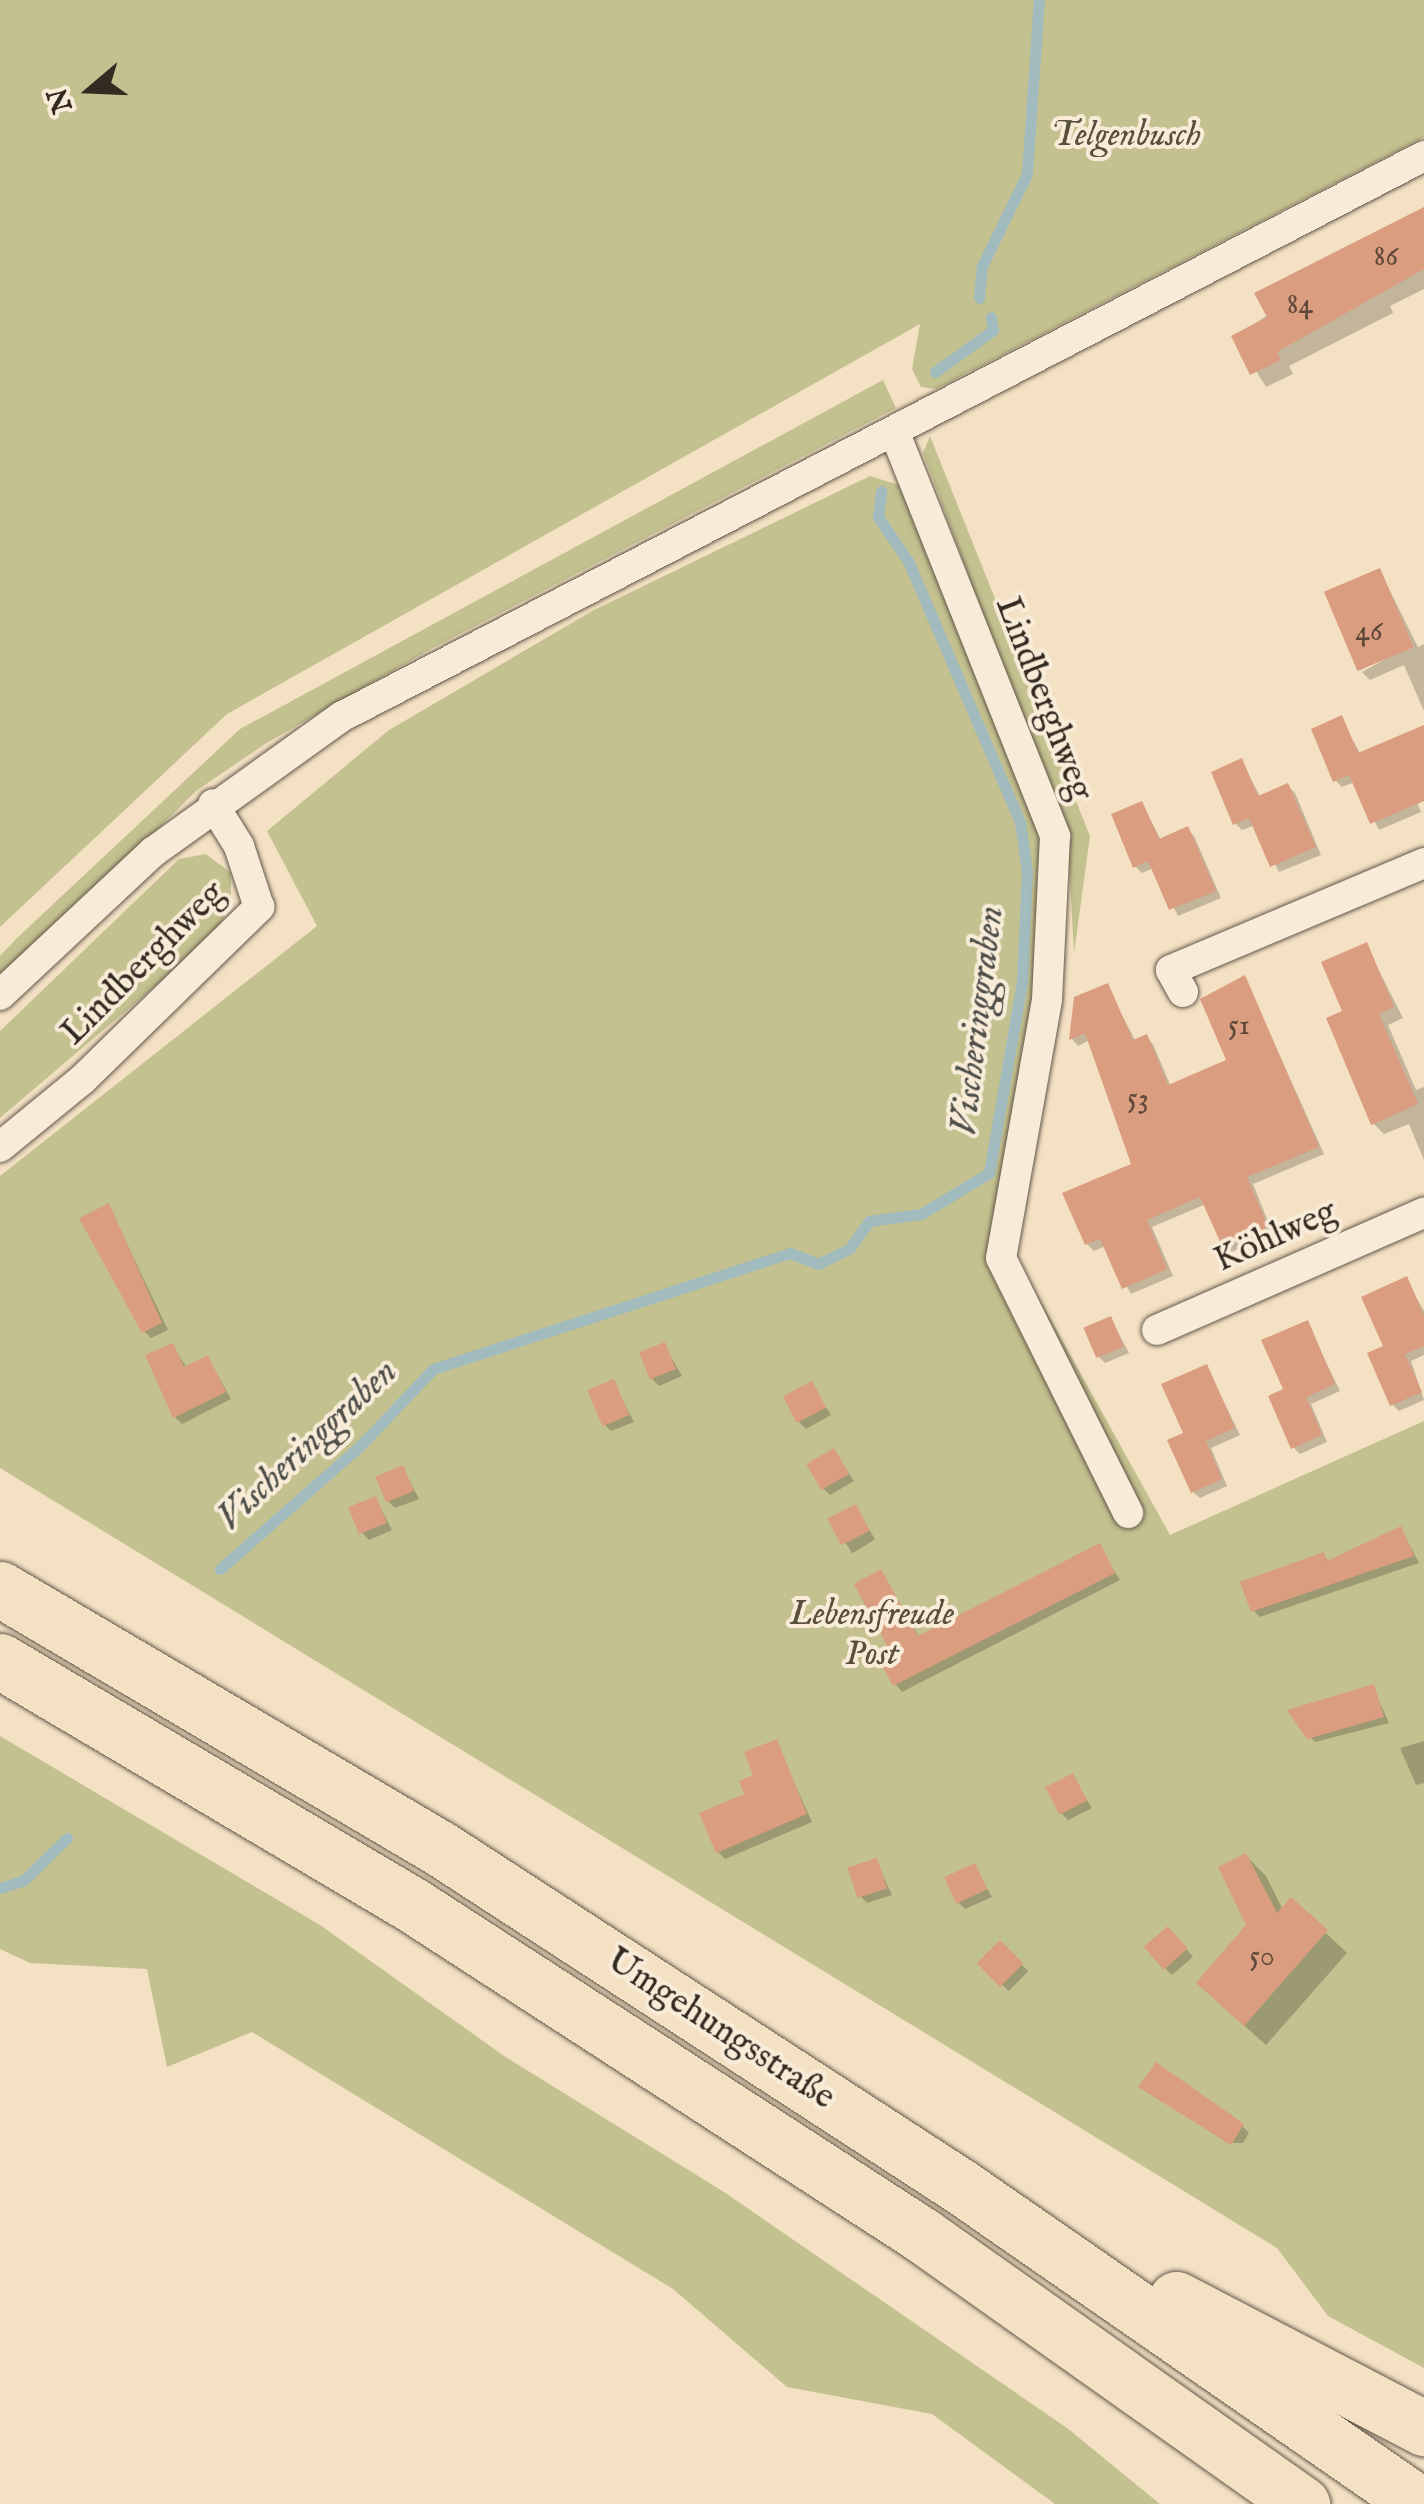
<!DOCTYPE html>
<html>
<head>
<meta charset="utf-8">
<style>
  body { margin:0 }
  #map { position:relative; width:1424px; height:2504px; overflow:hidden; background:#f4e1c4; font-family:"IM FELL English",serif }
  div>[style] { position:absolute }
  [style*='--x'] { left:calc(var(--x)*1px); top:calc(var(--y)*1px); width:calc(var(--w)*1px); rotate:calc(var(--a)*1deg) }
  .green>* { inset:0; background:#c3c18f }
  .shadow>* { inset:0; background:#0003; transform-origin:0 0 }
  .stream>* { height:11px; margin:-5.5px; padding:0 5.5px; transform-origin:5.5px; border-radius:5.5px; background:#a1bbbf }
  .building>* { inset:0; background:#db9d7f; transform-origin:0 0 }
  .roads { filter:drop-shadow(0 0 2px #63584a) drop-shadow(0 0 2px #63584a) }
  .street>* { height:30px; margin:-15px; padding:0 15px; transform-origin:15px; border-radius:15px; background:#f8ecd9 }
  .highway>* { height:55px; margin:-27.5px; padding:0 27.5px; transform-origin:27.5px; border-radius:27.5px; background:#f4e1c4 }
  span { translate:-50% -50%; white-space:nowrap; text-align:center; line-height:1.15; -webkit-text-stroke:8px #f8ecd9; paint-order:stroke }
  .number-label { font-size:30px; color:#5d4839 }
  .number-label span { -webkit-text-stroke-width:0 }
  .park-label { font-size:35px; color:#57503d; font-style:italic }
  .street-label { font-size:35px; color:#332b22 }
  .water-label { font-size:38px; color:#4e4f49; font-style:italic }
  .north { position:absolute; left:40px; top:40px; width:100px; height:100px; -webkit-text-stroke:8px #f8ecd9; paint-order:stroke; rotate:251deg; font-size:28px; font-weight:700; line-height:40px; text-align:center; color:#332b22 }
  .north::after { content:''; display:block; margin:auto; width:35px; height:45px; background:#332b22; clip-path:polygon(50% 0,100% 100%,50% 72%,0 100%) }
</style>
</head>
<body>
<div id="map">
  <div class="green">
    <div style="clip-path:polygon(0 0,1424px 0,1424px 137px,936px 389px,921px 387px,912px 369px,920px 324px,227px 714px,0 927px)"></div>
    <div style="clip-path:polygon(883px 380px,896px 408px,427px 651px,265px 744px,196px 791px,0 986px,0 956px,16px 939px,240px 729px)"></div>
    <div style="clip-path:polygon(930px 436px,1090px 836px,1074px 953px,1068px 843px,923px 453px)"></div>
    <div style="clip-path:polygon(870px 476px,899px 485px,1024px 772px,1042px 843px,1042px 934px,999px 1238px,1030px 1282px,1170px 1535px,1424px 1421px,1424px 2368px,1328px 2316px,1277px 2248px,0 1468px,0 1176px,317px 926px,267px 831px,389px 730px,594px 610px)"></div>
    <div style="clip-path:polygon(206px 854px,231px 873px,231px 902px,215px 935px,0 1118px,0 1031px,179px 859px)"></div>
    <div style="clip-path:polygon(0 1736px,320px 1925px,507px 2058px,724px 2192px,1067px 2428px,1160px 2504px,1055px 2504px,932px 2414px,787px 2387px,673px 2289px,252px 2032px,167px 2067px,147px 1969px,30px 1963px,0 1949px)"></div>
  </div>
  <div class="shadow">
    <div style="clip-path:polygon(1424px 210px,1424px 289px,1390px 306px,1393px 313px,1289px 366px,1293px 374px,1266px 387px,1235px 337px)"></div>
    <div style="clip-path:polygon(1380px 571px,1418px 647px,1424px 644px,1424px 711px,1404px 665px,1370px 680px,1362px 672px,1407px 647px,1360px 670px)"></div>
    <div style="clip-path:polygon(1341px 718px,1361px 755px,1395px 750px,1421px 812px,1379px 830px,1355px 782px,1342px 787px,1335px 780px)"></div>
    <div style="clip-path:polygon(1241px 761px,1261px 798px,1288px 786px,1295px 793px,1321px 855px,1279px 872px,1255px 825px,1242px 830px,1235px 823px)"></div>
    <div style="clip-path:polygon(1142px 804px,1161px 840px,1187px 829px,1194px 836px,1221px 898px,1178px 916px,1154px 868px,1142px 873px,1135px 866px)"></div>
    <div style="clip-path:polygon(1366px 945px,1403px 1018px,1388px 1025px,1416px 1090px,1424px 1087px,1424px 1160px,1409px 1124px,1384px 1134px,1373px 1123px,1345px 1013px)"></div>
    <div style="clip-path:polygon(1245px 978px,1324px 1154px,1253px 1184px,1273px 1234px,1231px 1252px,1206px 1204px,1152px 1227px,1173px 1276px,1131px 1294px,1106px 1246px,1094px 1251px,1087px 1244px,1134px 1165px,1090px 1040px,1078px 1046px,1072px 1039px,1077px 999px,1107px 986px,1136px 1042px,1146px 1037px,1153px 1044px,1171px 1087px,1229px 1062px)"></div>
    <div style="clip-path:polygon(109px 1206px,168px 1330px,151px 1338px,144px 1331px)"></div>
    <div style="clip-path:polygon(1406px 1279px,1424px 1311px,1424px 1355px,1411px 1361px,1424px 1400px,1399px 1411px,1392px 1404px,1386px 1347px)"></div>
    <div style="clip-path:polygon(1111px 1319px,1129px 1353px,1105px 1363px,1098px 1356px)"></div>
    <div style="clip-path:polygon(1307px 1323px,1340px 1391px,1311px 1404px,1327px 1442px,1300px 1454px,1293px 1447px,1286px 1390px)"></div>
    <div style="clip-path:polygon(664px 1345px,682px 1376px,659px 1386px,652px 1379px)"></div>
    <div style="clip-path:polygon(172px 1346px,187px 1368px,208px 1358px,231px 1399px,182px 1424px,175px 1417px)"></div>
    <div style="clip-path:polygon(1207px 1367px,1240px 1435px,1211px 1448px,1227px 1486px,1200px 1498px,1193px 1492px,1186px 1435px)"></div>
    <div style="clip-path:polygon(613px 1382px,634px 1422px,611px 1431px,604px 1424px)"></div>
    <div style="clip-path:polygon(812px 1385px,831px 1415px,806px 1429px,799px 1422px)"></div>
    <div style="clip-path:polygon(834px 1451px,854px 1481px,830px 1495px,823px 1488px)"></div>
    <div style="clip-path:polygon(402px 1467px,419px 1499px,395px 1508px,388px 1501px)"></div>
    <div style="clip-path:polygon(376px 1499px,392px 1530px,369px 1540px,362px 1533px)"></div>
    <div style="left:855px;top:1507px;width:38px;height:27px;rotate:58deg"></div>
    <div style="clip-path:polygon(1401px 1529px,1419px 1563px,1260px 1617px,1253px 1610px,1323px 1555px,1330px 1562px)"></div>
    <div style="clip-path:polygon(1099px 1547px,1120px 1580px,902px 1692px,896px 1685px,881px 1659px,893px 1652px,881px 1573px,920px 1638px)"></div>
    <div style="clip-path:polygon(1373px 1687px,1389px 1723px,1315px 1742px,1308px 1735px)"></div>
    <div style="clip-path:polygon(1424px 1741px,1424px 1783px,1416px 1785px,1400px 1748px)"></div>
    <div style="clip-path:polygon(776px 1742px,812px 1822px,725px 1859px,718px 1852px)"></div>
    <div style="clip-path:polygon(1072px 1776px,1092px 1808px,1068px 1820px,1061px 1813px)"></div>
    <div style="clip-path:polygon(1246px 1856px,1266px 1876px,1283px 1910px,1292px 1901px,1347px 1953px,1266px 2045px,1219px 2003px,1249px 1926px)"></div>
    <div style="clip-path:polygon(876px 1861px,892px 1895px,867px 1903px,860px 1896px)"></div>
    <div style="clip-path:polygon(974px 1866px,992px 1897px,965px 1909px,958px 1902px)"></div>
    <div style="clip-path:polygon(1175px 1936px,1193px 1957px,1172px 1975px,1165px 1968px)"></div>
    <div style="left:1000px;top:1943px;width:40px;height:28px;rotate:45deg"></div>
    <div style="clip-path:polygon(1141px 2087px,1242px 2126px,1249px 2133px,1243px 2143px,1228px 2143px)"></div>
  </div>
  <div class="stream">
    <div style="--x:979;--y:298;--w:32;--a:-85"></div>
    <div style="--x:982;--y:266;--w:102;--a:-63.9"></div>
    <div style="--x:1027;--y:174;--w:174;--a:-86.1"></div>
    <div style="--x:935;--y:372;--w:72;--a:-35.9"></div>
    <div style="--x:993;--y:330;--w:13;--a:-99"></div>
    <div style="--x:220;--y:1569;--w:186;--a:-41.3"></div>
    <div style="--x:360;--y:1446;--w:106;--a:-46.5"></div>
    <div style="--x:433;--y:1369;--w:375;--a:-18"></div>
    <div style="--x:790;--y:1253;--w:30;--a:21"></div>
    <div style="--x:818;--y:1264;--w:34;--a:-26"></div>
    <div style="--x:849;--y:1249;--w:34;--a:-54"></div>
    <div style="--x:869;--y:1221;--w:52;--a:-7.7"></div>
    <div style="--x:921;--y:1214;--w:79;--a:-31.1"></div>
    <div style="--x:989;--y:1173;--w:195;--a:-80.2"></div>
    <div style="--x:1022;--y:981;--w:109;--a:-87.4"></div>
    <div style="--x:1027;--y:872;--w:50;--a:-98"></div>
    <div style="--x:1020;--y:822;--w:284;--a:-113.2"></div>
    <div style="--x:908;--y:561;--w:53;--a:-124.3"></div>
    <div style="--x:878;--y:517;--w:26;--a:-83"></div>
    <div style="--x:0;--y:1888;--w:25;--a:-18"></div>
    <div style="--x:24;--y:1880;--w:60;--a:-44.3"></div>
  </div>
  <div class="building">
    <div style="clip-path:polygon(1424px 207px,1424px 269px,1277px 352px,1281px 360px,1250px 375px,1231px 336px,1267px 317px,1254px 293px)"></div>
    <div style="left:1380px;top:568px;width:86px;height:61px;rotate:67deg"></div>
    <div style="clip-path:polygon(1342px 715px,1358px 753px,1424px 725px,1424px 801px,1370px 824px,1349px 775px,1333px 782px,1311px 729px)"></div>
    <div style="clip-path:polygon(1242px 758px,1258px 796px,1288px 783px,1316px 847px,1270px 867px,1249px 818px,1233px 825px,1211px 772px)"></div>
    <div style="clip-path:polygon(1142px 801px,1159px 839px,1188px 826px,1216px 891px,1169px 910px,1148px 861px,1133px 868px,1111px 814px)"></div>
    <div style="clip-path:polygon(1367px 942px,1394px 1007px,1379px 1014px,1418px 1104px,1371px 1125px,1326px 1018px,1342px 1011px,1321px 962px)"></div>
    <div style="clip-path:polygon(1245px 975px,1319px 1147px,1247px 1177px,1268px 1227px,1222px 1246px,1200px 1197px,1147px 1220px,1167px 1269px,1122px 1289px,1100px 1239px,1085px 1245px,1062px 1193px,1131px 1164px,1085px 1033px,1069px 1040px,1074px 997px,1108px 983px,1133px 1040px,1147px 1034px,1168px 1085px,1226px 1060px,1200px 999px)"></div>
    <div style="clip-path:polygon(109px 1203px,162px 1323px,142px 1333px,79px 1218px)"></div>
    <div style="clip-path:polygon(1407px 1276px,1424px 1316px,1424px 1346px,1405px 1354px,1422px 1392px,1390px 1406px,1367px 1353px,1383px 1346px,1361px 1297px)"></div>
    <div style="left:1111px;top:1316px;width:33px;height:30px;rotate:67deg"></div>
    <div style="clip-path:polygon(1308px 1320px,1335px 1384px,1306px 1397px,1322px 1435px,1291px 1449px,1268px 1396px,1283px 1389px,1261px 1340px)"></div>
    <div style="left:665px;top:1342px;width:29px;height:28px;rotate:68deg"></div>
    <div style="clip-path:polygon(173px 1343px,184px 1367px,208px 1355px,226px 1392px,173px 1418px,145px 1355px)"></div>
    <div style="clip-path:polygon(1207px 1364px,1235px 1428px,1206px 1441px,1222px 1479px,1191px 1493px,1167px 1440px,1183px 1433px,1161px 1384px)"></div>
    <div style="left:614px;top:1379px;width:39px;height:29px;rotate:67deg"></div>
    <div style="left:812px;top:1381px;width:30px;height:33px;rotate:62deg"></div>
    <div style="left:834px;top:1448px;width:30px;height:32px;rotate:60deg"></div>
    <div style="left:403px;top:1465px;width:28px;height:30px;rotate:67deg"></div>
    <div style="left:376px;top:1496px;width:29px;height:30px;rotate:68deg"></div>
    <div style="left:856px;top:1504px;width:30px;height:32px;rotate:63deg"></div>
    <div style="clip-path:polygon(1401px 1526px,1414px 1556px,1251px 1612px,1240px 1582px,1324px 1552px,1327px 1561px)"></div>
    <div style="clip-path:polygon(1100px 1543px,1115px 1573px,893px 1686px,878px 1658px,890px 1651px,854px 1584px,881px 1569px,918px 1636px)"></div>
    <div style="clip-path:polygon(1374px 1684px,1384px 1717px,1307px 1739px,1287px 1710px)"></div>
    <div style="clip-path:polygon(777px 1739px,807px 1814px,716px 1853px,699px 1813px,744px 1794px,739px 1781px,753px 1775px,744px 1752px)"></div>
    <div style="left:1073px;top:1773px;width:31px;height:31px;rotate:63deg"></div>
    <div style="clip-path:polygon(1246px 1853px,1277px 1913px,1291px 1897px,1328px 1930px,1244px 2026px,1196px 1983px,1246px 1925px,1218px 1867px)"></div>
    <div style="left:877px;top:1858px;width:32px;height:31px;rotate:72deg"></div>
    <div style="left:975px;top:1863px;width:29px;height:34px;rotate:65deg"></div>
    <div style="left:1168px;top:1926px;width:30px;height:32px;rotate:49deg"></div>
    <div style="left:1000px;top:1940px;width:33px;height:33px;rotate:45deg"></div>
    <div style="clip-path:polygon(1156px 2062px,1244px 2124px,1231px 2145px,1138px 2087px)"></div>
  </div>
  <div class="roads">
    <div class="street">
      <div style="--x:894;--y:431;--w:436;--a:68.3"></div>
      <div style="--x:1055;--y:836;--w:164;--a:92.8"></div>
      <div style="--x:1047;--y:1000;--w:262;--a:100.1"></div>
      <div style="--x:1001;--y:1258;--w:285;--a:63.5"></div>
      <div style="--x:1183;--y:992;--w:25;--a:-119"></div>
      <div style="--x:1171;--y:970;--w:275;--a:-22.9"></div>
      <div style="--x:0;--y:995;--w:209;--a:-43.1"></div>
      <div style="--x:153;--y:852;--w:231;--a:-35.7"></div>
      <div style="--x:341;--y:717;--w:1220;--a:-27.38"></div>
      <div style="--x:0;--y:1147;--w:106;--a:-39.3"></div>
      <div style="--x:82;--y:1080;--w:248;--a:-44.3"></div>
      <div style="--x:259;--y:907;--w:64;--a:-108.2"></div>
      <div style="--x:239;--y:846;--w:49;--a:-121.8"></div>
      <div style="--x:1157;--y:1330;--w:292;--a:-23.7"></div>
    </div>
    <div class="highway">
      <div style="--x:0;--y:1589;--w:512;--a:30.52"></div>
      <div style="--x:441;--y:1849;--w:619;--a:33"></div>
      <div style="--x:960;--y:2186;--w:558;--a:34.71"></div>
      <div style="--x:0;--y:1661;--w:477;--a:30.6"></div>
      <div style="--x:411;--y:1904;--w:609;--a:32.93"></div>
      <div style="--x:922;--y:2235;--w:466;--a:35.3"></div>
      <div style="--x:1176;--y:2299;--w:280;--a:27.5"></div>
    </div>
  </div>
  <div class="number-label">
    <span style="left:1386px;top:257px">86</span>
    <span style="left:1300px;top:305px">84</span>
    <span style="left:1369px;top:632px">46</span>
    <span style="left:1239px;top:1026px">51</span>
    <span style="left:1138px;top:1099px">53</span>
    <span style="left:1262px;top:1957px">50</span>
  </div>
  <div class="park-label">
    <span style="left:1126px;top:136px">Telgenbusch</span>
    <span style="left:872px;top:1635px">Lebensfreude<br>Post</span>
  </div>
  <div class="street-label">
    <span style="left:1043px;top:699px;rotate:69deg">Lindberghweg</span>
    <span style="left:144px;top:964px;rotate:-45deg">Lindberghweg</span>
    <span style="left:1276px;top:1237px;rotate:-24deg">Köhlweg</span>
    <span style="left:720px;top:2030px;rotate:33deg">Umgehungsstraße</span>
  </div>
  <div class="water-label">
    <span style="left:979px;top:1021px;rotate:-83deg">Vischeringgraben</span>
    <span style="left:308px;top:1446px;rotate:-43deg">Vischeringgraben</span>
  </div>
  <div class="north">N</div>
</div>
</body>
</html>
